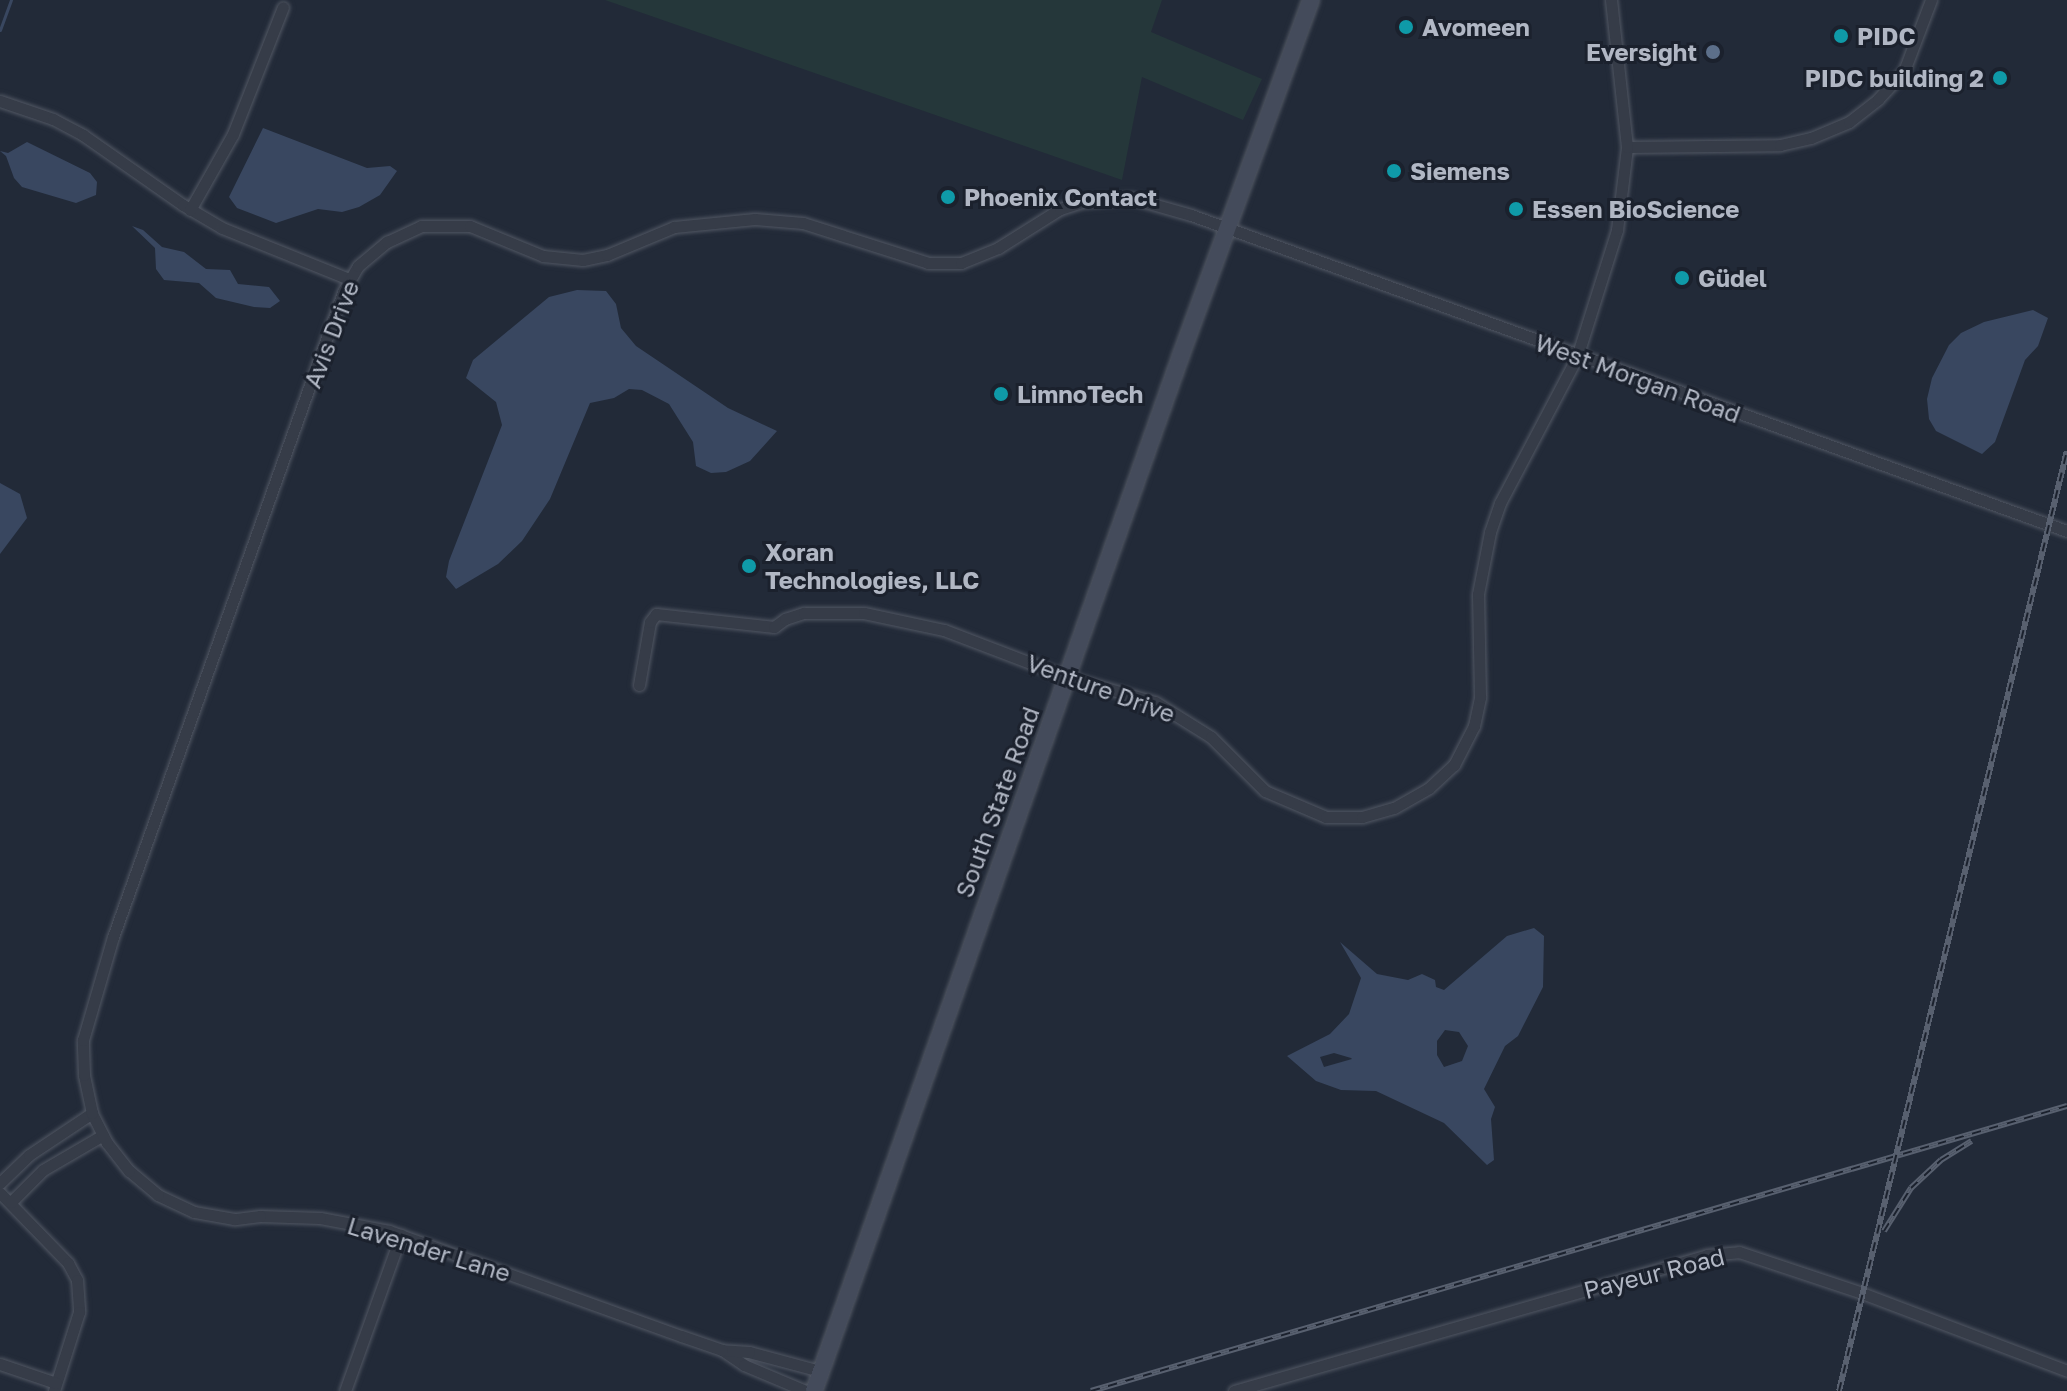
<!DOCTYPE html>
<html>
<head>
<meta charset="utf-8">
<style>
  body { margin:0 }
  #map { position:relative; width:2067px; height:1391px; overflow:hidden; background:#222a38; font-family:"Golos Text",sans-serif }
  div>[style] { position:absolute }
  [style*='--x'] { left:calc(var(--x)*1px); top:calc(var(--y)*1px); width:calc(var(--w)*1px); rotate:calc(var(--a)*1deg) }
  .green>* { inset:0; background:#25373a }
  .water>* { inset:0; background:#394760 }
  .stream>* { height:3px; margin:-1.5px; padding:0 1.5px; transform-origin:1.5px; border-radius:1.5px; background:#394760 }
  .roads { filter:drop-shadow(0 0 2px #515763) drop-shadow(0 0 2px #515763) }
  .minor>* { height:11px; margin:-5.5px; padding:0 5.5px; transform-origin:5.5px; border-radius:5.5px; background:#363c48 }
  .secondary>* { height:16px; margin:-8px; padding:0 8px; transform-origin:8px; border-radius:8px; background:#444b5b }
  .rail>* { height:6px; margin-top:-3px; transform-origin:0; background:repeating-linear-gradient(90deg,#1b212d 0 9px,#58606f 0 18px); box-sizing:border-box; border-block:2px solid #58606f }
  .dots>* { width:22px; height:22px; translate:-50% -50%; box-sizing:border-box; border:4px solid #1b212d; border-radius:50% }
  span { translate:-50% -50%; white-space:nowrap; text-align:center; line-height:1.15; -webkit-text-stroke:6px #1b212d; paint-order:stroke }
  .poi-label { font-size:24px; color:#b1b7c4; font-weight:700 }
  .left { translate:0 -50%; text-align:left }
  .right { translate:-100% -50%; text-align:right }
  .street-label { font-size:24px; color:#b1b7c4 }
</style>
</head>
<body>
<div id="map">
  <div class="green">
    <div style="clip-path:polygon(605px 0,1162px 0,1151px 32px,1262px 79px,1243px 120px,1142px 77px,1122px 180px)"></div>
  </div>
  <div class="water">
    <div style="clip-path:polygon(263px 128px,367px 168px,390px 166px,397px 171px,380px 195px,359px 207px,342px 212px,318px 209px,276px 223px,237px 208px,229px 197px)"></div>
    <div style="clip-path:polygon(27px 142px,90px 173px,97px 182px,96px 195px,76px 203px,22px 187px,14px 178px,6px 156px,0 151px,8px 153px)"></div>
    <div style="clip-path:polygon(132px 226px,143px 230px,162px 247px,184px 252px,206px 269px,230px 270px,238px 284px,269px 287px,280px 301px,270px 308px,254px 307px,216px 298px,199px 283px,164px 280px,156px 269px,155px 248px)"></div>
    <div style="clip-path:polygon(577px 290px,606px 291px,616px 304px,621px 328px,636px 346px,728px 408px,777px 431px,750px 461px,726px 472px,711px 473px,696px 466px,693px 442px,669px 404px,642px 390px,629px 389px,614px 398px,590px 403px,550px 499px,522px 541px,498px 564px,456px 589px,446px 577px,449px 561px,502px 425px,496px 402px,466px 378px,473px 360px,549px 297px)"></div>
    <div style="clip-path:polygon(2033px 310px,2048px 318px,2038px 346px,2025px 360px,1995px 442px,1982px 454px,1936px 431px,1929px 419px,1927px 399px,1932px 378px,1949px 345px,1961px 333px,1984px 322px)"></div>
    <div style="clip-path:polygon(0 483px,20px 494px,27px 518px,0 554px)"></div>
    <div style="clip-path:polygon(evenodd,1534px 928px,1544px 936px,1543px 987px,1518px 1036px,1505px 1046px,1484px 1089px,1495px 1107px,1491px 1119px,1494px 1160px,1487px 1165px,1444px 1123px,1376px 1091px,1341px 1090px,1316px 1081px,1287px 1056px,1330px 1034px,1349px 1014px,1361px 978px,1340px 942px,1377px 974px,1408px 980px,1422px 974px,1435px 980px,1436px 987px,1444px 990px,1507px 936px,1534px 928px,1445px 1030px,1459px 1032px,1468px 1046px,1462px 1061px,1444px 1067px,1437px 1055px,1437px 1041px,1445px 1030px,1534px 928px,1334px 1053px,1351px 1058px,1352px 1059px,1324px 1067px,1320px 1057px,1334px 1053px)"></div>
  </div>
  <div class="stream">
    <div style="--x:0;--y:30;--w:32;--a:-70"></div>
  </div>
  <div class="roads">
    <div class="minor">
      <div style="--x:0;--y:101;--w:56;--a:18.8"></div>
      <div style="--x:53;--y:119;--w:34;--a:28"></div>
      <div style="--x:83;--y:135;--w:122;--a:35"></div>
      <div style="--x:183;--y:205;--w:45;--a:30.5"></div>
      <div style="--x:222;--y:228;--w:137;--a:21.9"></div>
      <div style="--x:1627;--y:147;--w:153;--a:-0.7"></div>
      <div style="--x:1780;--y:145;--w:32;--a:-13"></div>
      <div style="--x:1811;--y:138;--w:41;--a:-22.8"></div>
      <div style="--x:1849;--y:122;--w:37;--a:-38"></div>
      <div style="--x:1878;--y:99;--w:38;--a:-47"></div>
      <div style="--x:1904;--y:71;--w:76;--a:-69.2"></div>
      <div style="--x:190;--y:210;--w:87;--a:-60.5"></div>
      <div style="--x:233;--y:134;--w:136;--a:-68.5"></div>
      <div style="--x:639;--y:685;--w:64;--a:-80.1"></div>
      <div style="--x:650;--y:622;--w:10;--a:-53"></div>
      <div style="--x:656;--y:614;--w:119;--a:6.3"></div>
      <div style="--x:774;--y:627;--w:14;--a:-36"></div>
      <div style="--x:785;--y:619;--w:20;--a:-18"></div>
      <div style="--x:804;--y:613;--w:60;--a:0"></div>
      <div style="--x:864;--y:613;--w:82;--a:12"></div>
      <div style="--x:944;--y:630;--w:132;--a:20.9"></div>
      <div style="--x:1067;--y:677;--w:91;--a:15.9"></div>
      <div style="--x:1155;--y:702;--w:66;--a:32"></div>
      <div style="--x:1211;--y:737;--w:76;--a:45"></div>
      <div style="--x:1265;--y:791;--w:66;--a:23.1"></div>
      <div style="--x:1326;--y:817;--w:36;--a:0"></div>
      <div style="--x:1362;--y:817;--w:33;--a:-16"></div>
      <div style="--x:1394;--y:808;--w:40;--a:-29.7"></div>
      <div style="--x:1429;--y:788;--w:34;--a:-43"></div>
      <div style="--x:1454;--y:765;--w:44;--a:-62.9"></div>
      <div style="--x:1474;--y:726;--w:30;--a:-78"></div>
      <div style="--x:1480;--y:697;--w:103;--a:-91.1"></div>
      <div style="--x:1478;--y:594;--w:63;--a:-79"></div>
      <div style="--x:1490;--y:532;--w:31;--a:-71"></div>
      <div style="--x:1500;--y:503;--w:165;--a:-62.2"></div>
      <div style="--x:1577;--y:357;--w:133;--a:-72.5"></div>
      <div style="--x:1617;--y:230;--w:84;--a:-83.1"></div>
      <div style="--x:1627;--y:147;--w:148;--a:-96.2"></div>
      <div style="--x:0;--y:1183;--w:40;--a:-44"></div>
      <div style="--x:29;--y:1155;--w:76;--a:-33.7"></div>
      <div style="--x:0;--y:1193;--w:98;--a:45.8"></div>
      <div style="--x:68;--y:1263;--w:19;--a:62"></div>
      <div style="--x:77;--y:1280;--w:32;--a:86"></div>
      <div style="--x:79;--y:1312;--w:83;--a:107.6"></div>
      <div style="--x:11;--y:1202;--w:45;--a:-45"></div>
      <div style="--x:43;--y:1170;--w:69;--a:-30.3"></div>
      <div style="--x:722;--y:1350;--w:27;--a:34"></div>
      <div style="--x:744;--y:1365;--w:67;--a:22.8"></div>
      <div style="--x:0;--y:1364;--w:59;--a:18.7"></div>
      <div style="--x:820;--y:1371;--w:73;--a:-165"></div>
      <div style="--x:749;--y:1352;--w:27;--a:-176"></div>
      <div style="--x:722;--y:1350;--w:43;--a:-161.1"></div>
      <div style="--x:681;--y:1336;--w:310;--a:-160.2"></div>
      <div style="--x:389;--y:1231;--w:70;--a:-169.3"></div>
      <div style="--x:320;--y:1218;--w:60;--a:-178.1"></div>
      <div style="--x:260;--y:1216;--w:26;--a:173"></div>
      <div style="--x:234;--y:1219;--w:41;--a:-170.1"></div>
      <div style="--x:194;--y:1212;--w:40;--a:-155"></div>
      <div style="--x:158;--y:1195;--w:38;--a:-140"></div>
      <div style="--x:129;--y:1171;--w:36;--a:-128"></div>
      <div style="--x:107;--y:1143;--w:34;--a:-117"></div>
      <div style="--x:92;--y:1113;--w:39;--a:-102"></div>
      <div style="--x:84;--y:1075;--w:35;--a:-92"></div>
      <div style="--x:83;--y:1040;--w:107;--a:-73.8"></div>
      <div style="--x:113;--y:937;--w:685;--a:-70.37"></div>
      <div style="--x:343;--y:292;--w:30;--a:-60"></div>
      <div style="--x:358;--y:266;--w:38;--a:-40"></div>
      <div style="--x:387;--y:242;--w:38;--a:-25"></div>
      <div style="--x:421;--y:226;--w:49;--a:0"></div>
      <div style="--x:470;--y:226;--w:79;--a:22.3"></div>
      <div style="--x:543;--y:256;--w:40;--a:5.7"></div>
      <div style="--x:583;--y:260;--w:25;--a:-12"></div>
      <div style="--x:607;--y:255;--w:73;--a:-22.7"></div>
      <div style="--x:674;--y:227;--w:81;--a:-5.6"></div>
      <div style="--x:755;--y:219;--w:48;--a:4.8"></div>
      <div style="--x:803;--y:223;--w:131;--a:17.7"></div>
      <div style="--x:928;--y:263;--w:33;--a:0"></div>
      <div style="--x:961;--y:263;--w:40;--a:-22"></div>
      <div style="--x:998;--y:248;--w:73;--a:-32.2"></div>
      <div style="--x:1060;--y:209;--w:22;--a:-18"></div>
      <div style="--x:1081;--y:202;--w:50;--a:-4.6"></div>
      <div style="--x:1131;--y:198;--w:62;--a:15.8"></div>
      <div style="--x:1191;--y:215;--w:931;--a:19.84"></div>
      <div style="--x:345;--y:1391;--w:166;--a:-70.3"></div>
      <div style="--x:1234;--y:1391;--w:492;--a:-16"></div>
      <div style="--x:1707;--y:1255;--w:32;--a:-5"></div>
      <div style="--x:1739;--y:1252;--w:130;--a:18.4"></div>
      <div style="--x:1862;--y:1293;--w:219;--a:20.8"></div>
    </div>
    <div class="secondary">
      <div style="--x:814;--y:1391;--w:1099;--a:-70.49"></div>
      <div style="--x:1181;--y:355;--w:378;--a:-69.9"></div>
    </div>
  </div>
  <div class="rail">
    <div style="--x:1884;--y:1231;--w:51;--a:-57.9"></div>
    <div style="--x:1911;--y:1188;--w:41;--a:-43"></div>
    <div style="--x:1941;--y:1160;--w:36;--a:-32"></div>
    <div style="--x:1091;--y:1391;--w:1017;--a:-16.28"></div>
    <div style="--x:1839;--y:1391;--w:967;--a:-76.37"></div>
  </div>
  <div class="dots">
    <div style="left:1406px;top:27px;background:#0f9aa8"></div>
    <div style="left:1841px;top:36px;background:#0f9aa8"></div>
    <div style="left:1713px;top:52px;background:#5c6f8a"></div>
    <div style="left:2000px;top:78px;background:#0f9aa8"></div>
    <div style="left:1394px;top:171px;background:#0f9aa8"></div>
    <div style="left:948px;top:197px;background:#0f9aa8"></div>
    <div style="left:1516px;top:209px;background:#0f9aa8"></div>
    <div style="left:1682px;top:278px;background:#0f9aa8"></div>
    <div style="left:1001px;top:394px;background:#0f9aa8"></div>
    <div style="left:749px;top:566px;background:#0f9aa8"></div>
  </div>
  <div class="poi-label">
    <span class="left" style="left:1422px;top:27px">Avomeen</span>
    <span class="left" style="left:1857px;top:36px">PIDC</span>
    <span class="right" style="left:1697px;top:52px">Eversight</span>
    <span class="right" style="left:1984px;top:78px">PIDC building 2</span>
    <span class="left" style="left:1410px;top:171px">Siemens</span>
    <span class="left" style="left:964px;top:197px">Phoenix Contact</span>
    <span class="left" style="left:1532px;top:209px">Essen BioScience</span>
    <span class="left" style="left:1698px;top:278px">Güdel</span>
    <span class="left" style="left:1017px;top:394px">LimnoTech</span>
    <span class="left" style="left:765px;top:566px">Xoran<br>Technologies, LLC</span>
  </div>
  <div class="street-label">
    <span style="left:331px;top:334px;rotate:-69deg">Avis Drive</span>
    <span style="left:1638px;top:378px;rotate:20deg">West Morgan Road</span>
    <span style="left:1101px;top:688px;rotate:20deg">Venture Drive</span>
    <span style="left:997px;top:802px;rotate:-70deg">South State Road</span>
    <span style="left:429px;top:1249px;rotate:17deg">Lavender Lane</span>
    <span style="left:1654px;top:1273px;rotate:-14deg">Payeur Road</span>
  </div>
</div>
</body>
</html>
